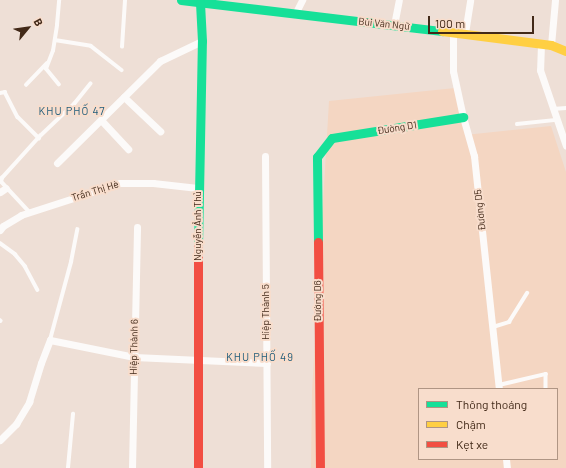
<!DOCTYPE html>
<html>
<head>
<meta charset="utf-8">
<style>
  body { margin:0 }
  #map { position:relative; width:566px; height:468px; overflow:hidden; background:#eedfd6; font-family:Barlow,sans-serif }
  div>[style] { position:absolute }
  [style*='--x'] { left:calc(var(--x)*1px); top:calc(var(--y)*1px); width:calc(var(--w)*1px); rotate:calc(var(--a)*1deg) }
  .built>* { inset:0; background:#f4d6c2 }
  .lane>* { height:3.5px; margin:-1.75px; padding:0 1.75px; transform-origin:1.75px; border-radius:1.75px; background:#fcfaf9 }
  .street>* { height:7px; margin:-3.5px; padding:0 3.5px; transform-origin:3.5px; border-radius:3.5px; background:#fcfaf9 }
  .fast>* { height:9px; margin:-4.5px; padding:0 4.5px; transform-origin:4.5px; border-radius:4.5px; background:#16e098 }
  .slow>* { height:9px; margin:-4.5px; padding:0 4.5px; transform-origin:4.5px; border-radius:4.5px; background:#ffcf43 }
  .jam>* { height:9px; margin:-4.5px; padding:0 4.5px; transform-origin:4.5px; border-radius:4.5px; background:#f24e42 }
  span { translate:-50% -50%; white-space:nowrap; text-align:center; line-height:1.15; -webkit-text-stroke:4px #f8ddcc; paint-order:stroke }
  .street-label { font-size:10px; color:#422918 }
  .neighbourhood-label { font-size:11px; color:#1d5b7a; letter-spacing:1px }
  .legend { position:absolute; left:418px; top:388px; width:140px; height:72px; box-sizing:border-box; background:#f8ddcc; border:1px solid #af9584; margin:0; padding:5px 7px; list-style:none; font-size:12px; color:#422918 }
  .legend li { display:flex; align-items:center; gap:8px; height:20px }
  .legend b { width:20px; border:1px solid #af9584 }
  .north { position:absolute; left:8px; top:8px; width:40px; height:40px; -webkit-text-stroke:3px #f8ddcc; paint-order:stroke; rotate:61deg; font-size:11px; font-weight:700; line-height:16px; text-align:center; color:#422918 }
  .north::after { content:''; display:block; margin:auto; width:14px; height:18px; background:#422918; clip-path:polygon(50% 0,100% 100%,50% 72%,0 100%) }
  .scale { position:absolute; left:428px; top:16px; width:106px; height:18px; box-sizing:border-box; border:2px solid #422918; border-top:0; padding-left:5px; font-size:12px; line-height:14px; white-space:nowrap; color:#422918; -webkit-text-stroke:3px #f8ddcc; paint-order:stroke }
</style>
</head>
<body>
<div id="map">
  <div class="built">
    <div style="clip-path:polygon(evenodd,455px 88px,465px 135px,551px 126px,566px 172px,566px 468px,311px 468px,312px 391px,329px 101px,455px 88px,419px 389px,557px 389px,557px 459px,419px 459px,419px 389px)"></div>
  </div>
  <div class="lane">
    <div style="--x:55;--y:40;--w:36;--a:9"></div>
    <div style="--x:91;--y:46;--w:39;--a:38"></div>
    <div style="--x:122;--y:47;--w:47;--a:-86.3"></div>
    <div style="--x:26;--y:85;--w:30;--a:-46"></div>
    <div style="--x:59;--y:85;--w:21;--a:-129"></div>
    <div style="--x:46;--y:69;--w:19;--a:-69"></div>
    <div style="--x:53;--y:51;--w:26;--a:-81"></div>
    <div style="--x:57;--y:25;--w:25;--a:-85"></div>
    <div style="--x:0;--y:93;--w:5;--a:-11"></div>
    <div style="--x:5;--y:92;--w:28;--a:63"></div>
    <div style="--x:18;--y:117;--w:30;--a:45"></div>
    <div style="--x:553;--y:109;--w:13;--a:-4"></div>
    <div style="--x:517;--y:124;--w:39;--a:-6"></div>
    <div style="--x:29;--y:212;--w:41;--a:-133"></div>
    <div style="--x:1;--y:182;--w:4;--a:-76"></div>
    <div style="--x:2;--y:178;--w:57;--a:-47.9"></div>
    <div style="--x:40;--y:136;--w:47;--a:-43.3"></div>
    <div style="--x:74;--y:104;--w:26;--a:-51"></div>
    <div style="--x:0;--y:243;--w:19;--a:36"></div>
    <div style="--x:15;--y:254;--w:16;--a:50"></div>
    <div style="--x:25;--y:266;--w:27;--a:62"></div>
    <div style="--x:0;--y:320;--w:1;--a:45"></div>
    <div style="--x:493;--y:327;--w:17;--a:-17"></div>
    <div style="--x:509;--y:322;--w:34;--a:-58"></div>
    <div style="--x:50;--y:340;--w:81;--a:-74.9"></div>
    <div style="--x:71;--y:262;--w:33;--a:-79"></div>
    <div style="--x:499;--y:385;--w:48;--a:-13.2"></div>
    <div style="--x:546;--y:374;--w:15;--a:90"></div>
    <div style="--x:68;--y:468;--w:54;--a:-84.7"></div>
  </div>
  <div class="street">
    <div style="--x:295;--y:14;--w:16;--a:-63"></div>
    <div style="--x:394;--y:25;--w:25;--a:-79"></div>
    <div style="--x:453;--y:33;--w:38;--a:90"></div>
    <div style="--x:453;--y:71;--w:47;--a:77.7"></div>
    <div style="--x:463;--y:117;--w:41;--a:74.2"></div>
    <div style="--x:474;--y:156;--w:234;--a:83.9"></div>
    <div style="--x:465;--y:33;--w:33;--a:-81"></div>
    <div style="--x:541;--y:44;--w:26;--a:92"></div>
    <div style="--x:540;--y:70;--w:80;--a:71.1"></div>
    <div style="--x:551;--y:45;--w:45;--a:-84.9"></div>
    <div style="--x:124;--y:97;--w:50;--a:43.4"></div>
    <div style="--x:101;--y:120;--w:40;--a:47"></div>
    <div style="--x:265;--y:156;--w:312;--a:89.6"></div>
    <div style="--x:57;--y:163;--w:145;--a:-44.7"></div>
    <div style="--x:160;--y:61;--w:47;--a:-25.5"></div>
    <div style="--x:0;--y:192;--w:7;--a:-34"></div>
    <div style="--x:0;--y:230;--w:5;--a:-53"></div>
    <div style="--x:3;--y:226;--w:21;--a:-31"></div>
    <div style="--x:21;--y:215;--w:104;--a:-17.9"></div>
    <div style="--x:120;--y:183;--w:33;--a:0"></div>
    <div style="--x:153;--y:183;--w:45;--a:6.3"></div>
    <div style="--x:0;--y:440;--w:23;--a:-45"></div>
    <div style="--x:16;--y:424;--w:26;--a:-59"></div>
    <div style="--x:29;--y:402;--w:41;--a:-72.9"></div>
    <div style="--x:41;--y:363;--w:25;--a:-69"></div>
    <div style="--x:50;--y:340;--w:86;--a:11.4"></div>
    <div style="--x:134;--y:357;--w:133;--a:2.6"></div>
    <div style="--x:506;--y:459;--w:9;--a:84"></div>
    <div style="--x:132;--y:468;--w:241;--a:-88.8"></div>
  </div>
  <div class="fast">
    <div style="--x:181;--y:0;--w:263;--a:6.8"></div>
    <div style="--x:318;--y:242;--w:85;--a:-90.7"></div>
    <div style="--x:317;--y:157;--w:24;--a:-52"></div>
    <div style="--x:332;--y:138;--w:133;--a:-9.1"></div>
    <div style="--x:198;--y:246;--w:205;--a:-88.9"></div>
    <div style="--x:202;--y:41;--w:38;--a:-93"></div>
  </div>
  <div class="slow">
    <div style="--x:442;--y:31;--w:110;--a:7.3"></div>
    <div style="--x:551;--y:45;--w:16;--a:22"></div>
  </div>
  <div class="jam">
    <div style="--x:318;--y:242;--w:226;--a:89.5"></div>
    <div style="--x:198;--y:246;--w:222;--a:90"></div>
  </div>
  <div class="street-label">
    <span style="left:384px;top:24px;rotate:6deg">Bùi Văn Ngữ</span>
    <span style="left:397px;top:128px;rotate:-9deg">Đường D1</span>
    <span style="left:95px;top:191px;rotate:-17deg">Trần Thị Hè</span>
    <span style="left:480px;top:210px;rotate:-96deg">Đường D5</span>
    <span style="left:198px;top:226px;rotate:-90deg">Nguyễn Ảnh Thủ</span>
    <span style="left:318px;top:301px;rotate:-90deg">Đường D6</span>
    <span style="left:266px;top:312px;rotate:-90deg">Hiệp Thành 5</span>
    <span style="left:134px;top:347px;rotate:-89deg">Hiệp Thành 6</span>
  </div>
  <div class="neighbourhood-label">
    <span style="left:72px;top:111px">KHU PHỐ 47</span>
    <span style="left:260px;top:357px">KHU PHỐ 49</span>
  </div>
  <ul class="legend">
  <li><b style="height:5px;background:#16e098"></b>Thông thoáng</li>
  <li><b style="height:5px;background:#ffcf43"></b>Chậm</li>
  <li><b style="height:5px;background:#f24e42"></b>Kẹt xe</li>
  </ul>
  <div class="north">B</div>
  <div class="scale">100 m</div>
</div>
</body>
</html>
